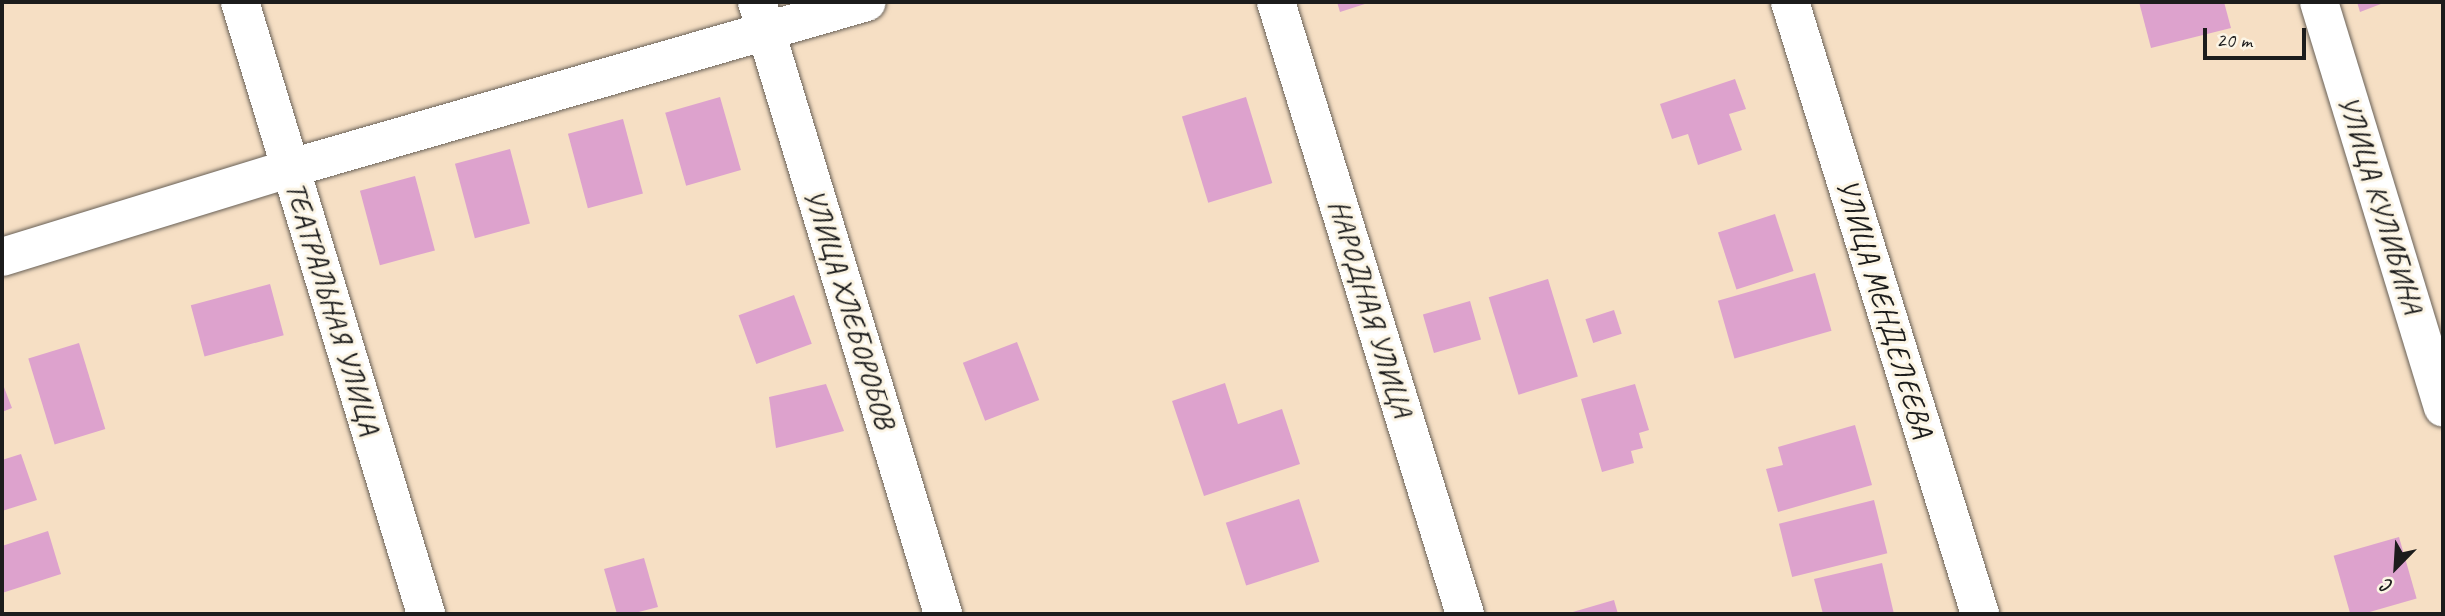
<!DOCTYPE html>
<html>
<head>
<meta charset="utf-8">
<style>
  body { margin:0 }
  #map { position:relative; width:2445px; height:616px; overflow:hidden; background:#f6dfc4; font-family:Caveat,sans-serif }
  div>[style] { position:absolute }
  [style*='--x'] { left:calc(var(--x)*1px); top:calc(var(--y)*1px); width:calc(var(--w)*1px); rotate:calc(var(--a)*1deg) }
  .building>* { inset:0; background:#dda2cd; transform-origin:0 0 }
  .roads { filter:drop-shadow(0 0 2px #686057) drop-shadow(0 0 2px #686057) }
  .minor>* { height:38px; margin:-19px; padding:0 19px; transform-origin:19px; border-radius:19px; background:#fff }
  span { translate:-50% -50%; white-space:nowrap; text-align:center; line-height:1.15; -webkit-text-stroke:6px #fcf5e5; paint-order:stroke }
  .street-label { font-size:30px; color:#1c1c1c }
  .frame { position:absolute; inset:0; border:4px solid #1c1c1c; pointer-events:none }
  .north { position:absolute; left:2361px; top:532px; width:70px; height:70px; -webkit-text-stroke:5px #fcf5e5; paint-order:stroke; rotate:204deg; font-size:19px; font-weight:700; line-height:28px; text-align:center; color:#1c1c1c }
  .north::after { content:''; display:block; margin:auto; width:24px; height:32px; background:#1c1c1c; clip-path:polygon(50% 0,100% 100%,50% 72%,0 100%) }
  .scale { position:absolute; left:2203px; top:28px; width:103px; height:32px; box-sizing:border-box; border:4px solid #1c1c1c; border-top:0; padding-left:9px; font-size:21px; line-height:24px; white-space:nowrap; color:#1c1c1c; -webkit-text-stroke:5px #fcf5e5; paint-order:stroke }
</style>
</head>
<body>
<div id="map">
  <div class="building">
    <div style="clip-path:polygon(1337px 2px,1371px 2px,1340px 12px)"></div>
    <div style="clip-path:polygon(2139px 2px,2224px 2px,2231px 28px,2151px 48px)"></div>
    <div style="clip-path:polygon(2357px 2px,2386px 2px,2360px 12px)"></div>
    <div style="clip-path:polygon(1735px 79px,1746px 109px,1729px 114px,1742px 150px,1698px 165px,1688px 134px,1672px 139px,1660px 104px)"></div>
    <div style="left:720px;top:97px;width:76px;height:57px;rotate:74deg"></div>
    <div style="left:1246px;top:97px;width:90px;height:67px;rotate:73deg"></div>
    <div style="left:623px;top:119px;width:77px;height:57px;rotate:75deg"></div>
    <div style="left:510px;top:149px;width:77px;height:57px;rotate:75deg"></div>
    <div style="left:415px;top:176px;width:77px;height:57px;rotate:75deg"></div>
    <div style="left:1775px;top:214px;width:60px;height:60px;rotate:72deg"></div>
    <div style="left:1815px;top:273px;width:60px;height:101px;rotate:74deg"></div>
    <div style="left:1548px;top:279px;width:102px;height:62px;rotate:73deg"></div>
    <div style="left:270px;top:284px;width:53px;height:82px;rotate:75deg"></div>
    <div style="left:794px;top:295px;width:52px;height:59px;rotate:70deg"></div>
    <div style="left:1470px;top:301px;width:40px;height:49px;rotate:74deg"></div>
    <div style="left:1614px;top:310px;width:25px;height:30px;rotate:72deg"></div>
    <div style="left:1017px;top:342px;width:62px;height:58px;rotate:69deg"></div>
    <div style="left:79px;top:343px;width:90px;height:53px;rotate:73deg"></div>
    <div style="clip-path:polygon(2px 382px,12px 408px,2px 412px)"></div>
    <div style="clip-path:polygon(1225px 383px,1238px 424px,1282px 409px,1300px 464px,1204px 496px,1172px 401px)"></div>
    <div style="clip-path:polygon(826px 384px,844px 431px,776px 448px,769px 397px)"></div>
    <div style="clip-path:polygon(1635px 384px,1649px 430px,1639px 433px,1643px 448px,1631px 451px,1634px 463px,1602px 472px,1581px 399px)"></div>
    <div style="clip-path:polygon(1855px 425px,1872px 485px,1778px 512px,1766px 469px,1783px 465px,1778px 447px)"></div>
    <div style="clip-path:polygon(21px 454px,37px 500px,2px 511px,2px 460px)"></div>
    <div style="left:1299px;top:499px;width:66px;height:77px;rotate:72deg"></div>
    <div style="left:1874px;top:500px;width:55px;height:98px;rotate:76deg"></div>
    <div style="clip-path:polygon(48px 531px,61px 574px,2px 593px,2px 546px)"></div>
    <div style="left:2399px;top:537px;width:64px;height:68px;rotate:74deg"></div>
    <div style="clip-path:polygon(644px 558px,658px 607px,631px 614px,617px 614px,604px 569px)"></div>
    <div style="clip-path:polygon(1882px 563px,1894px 614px,1823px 614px,1814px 579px)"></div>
    <div style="clip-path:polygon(1614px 600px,1618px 614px,1566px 614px)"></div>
  </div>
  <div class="roads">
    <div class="minor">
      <div style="--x:240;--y:2;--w:640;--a:73.09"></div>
      <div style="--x:757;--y:2;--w:640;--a:73.09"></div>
      <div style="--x:1276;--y:2;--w:641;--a:72.84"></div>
      <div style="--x:1790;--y:2;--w:641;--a:72.75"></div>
      <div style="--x:2319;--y:2;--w:424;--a:73"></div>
      <div style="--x:2;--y:257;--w:302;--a:-17.1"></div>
      <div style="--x:291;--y:168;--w:599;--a:-16.08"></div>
    </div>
  </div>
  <div class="street-label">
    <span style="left:2381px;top:204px;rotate:73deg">УЛИЦА КУЛИБИНА</span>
    <span style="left:333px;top:308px;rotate:73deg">ТЕАТРАЛЬНАЯ УЛИЦА</span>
    <span style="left:850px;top:308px;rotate:73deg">УЛИЦА ХЛЕБОРОБОВ</span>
    <span style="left:1371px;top:308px;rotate:73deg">НАРОДНАЯ УЛИЦА</span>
    <span style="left:1885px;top:308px;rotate:73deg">УЛИЦА МЕНДЕЛЕЕВА</span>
  </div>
  <div class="frame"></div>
  <div class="north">С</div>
  <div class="scale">20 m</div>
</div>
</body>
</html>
